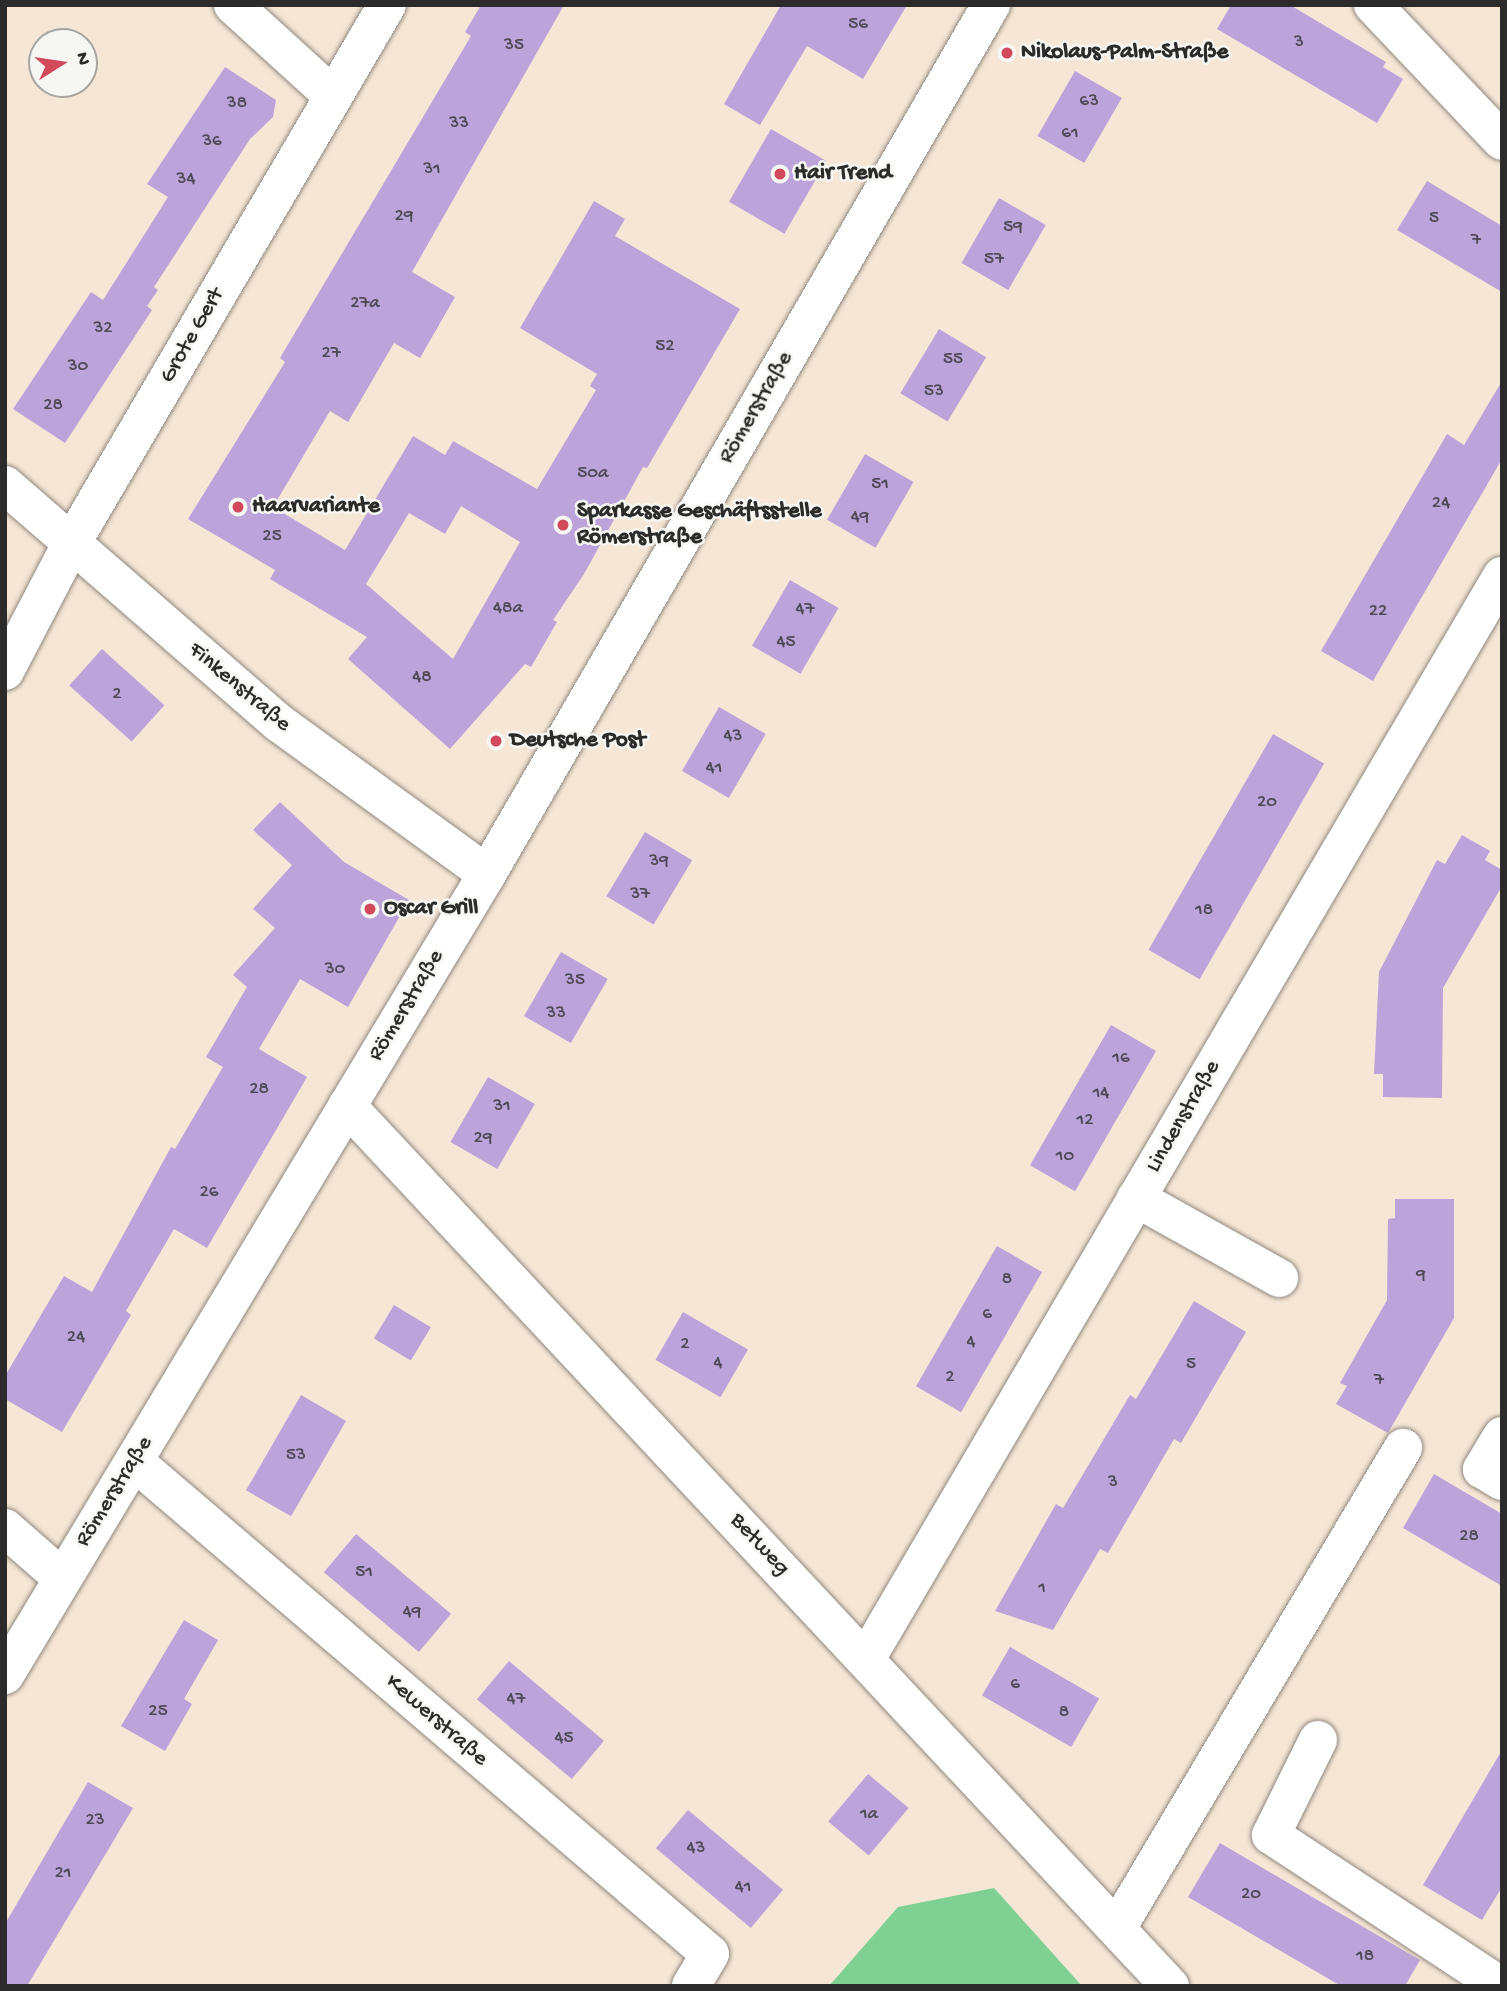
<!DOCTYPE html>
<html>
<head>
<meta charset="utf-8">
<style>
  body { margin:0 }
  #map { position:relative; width:1507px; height:1991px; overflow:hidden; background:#f5e6d5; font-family:"Gochi Hand",sans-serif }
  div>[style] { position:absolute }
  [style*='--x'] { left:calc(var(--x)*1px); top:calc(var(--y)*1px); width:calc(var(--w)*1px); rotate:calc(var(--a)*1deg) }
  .green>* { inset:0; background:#7ed192 }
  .building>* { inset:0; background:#bca4db; transform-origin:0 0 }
  .roads { filter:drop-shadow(0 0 2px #908880) drop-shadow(0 0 2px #908880) }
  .minor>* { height:38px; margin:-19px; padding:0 19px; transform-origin:19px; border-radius:19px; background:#fff }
  .dots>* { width:19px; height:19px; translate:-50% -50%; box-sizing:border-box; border:4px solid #f6f6f2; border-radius:50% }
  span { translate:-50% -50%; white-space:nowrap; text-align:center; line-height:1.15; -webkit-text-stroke:5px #f6f6f2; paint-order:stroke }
  .number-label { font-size:19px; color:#4f4957 }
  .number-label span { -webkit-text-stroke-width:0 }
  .poi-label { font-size:23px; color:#2b2b2b; font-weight:700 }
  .left { translate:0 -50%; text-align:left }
  .street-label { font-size:23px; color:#2b2b2b }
  .frame { position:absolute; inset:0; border:7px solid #2b2b2b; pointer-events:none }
  .north { position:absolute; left:28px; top:28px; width:70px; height:70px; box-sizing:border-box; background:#f6f6f2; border:2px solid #a5a5a2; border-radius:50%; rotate:78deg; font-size:19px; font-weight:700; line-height:28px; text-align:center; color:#2b2b2b }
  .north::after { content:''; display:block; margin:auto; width:24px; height:32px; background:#d1495b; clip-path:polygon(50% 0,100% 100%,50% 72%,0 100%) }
</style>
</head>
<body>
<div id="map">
  <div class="green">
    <div style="clip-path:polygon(994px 1888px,1082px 1986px,829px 1986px,898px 1907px)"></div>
  </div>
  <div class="building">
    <div style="clip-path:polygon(evenodd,481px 5px,564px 5px,412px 272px,455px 297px,420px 358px,394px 343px,348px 422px,330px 411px,273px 507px,345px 550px,413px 436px,445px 455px,453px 441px,537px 489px,596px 390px,590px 386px,597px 374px,520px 328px,594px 201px,625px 219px,615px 236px,740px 309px,647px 468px,643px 467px,584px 574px,553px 620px,557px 622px,531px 667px,525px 664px,450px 749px,348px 659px,367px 637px,270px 579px,275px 570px,188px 519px,285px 362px,280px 358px,471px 36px,465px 32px,481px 5px,461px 506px,520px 542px,453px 659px,366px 584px,409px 513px,445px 534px,461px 506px)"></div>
    <div style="clip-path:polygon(781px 5px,907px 5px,863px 79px,807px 46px,760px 125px,724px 104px)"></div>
    <div style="clip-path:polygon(1231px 5px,1290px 5px,1386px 62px,1383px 67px,1403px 79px,1377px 123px,1217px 29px)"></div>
    <div style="clip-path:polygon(225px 67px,276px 100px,273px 117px,250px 139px,154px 287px,158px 290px,147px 306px,152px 310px,65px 443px,13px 409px,91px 292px,103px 300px,168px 197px,147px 184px)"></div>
    <div style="left:1075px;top:71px;width:54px;height:75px;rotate:30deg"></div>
    <div style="left:771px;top:129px;width:64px;height:84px;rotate:30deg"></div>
    <div style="clip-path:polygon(1427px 181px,1502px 226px,1502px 292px,1397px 230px)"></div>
    <div style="left:999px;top:198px;width:54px;height:75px;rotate:30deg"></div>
    <div style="left:939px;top:329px;width:55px;height:75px;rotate:31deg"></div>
    <div style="clip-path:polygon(1502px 381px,1502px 459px,1373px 681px,1321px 651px,1447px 434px,1464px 445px)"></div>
    <div style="left:865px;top:454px;width:56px;height:76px;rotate:30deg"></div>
    <div style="left:790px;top:580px;width:56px;height:76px;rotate:30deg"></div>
    <div style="left:102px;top:649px;width:84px;height:49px;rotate:42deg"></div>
    <div style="left:719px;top:707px;width:54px;height:74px;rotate:30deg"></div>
    <div style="left:1273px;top:734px;width:59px;height:249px;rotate:30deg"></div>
    <div style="clip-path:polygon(280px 802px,344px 862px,409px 900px,348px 1007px,300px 979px,259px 1049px,307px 1077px,207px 1248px,174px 1229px,126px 1311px,131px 1315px,62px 1432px,5px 1399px,5px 1376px,64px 1276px,92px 1292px,171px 1147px,175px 1149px,223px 1067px,206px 1057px,247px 987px,233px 975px,275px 928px,253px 909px,292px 865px,253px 830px)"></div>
    <div style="left:645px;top:832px;width:55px;height:75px;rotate:31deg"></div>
    <div style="clip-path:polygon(1462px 835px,1490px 851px,1485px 860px,1502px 870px,1502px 886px,1443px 988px,1442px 1098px,1383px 1097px,1383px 1074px,1374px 1074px,1379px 972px,1437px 860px,1445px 864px)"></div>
    <div style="left:561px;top:952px;width:54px;height:74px;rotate:30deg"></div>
    <div style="left:1111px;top:1025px;width:52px;height:162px;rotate:30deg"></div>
    <div style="left:488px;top:1077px;width:54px;height:75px;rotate:30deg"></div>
    <div style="clip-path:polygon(1395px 1199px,1454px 1199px,1454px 1318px,1388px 1433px,1336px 1404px,1347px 1386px,1340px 1383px,1387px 1300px,1388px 1219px,1395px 1218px)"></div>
    <div style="left:997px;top:1246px;width:52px;height:162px;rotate:30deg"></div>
    <div style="clip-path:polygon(1194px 1301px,1246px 1332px,1181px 1443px,1174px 1439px,1108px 1553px,1100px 1549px,1053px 1630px,995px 1611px,1056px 1504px,1063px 1508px,1130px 1395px,1136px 1399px)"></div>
    <div style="left:394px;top:1305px;width:43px;height:39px;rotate:31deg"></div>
    <div style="left:683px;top:1312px;width:75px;height:55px;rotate:30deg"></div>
    <div style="left:301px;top:1395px;width:52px;height:110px;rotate:30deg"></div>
    <div style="clip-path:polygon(1434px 1474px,1502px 1514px,1502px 1586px,1403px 1528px)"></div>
    <div style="left:356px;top:1534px;width:124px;height:50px;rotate:40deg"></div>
    <div style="clip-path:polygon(184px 1620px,218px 1640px,184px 1699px,192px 1704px,165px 1751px,121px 1726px)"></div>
    <div style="left:1010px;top:1647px;width:103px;height:56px;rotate:30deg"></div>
    <div style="left:509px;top:1661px;width:124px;height:50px;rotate:40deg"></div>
    <div style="clip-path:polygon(1502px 1750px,1502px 1887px,1482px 1920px,1423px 1885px)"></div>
    <div style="left:868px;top:1774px;width:53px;height:62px;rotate:40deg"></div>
    <div style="clip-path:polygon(88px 1782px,133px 1808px,27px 1986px,5px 1986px,5px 1924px)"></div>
    <div style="left:688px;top:1810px;width:124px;height:50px;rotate:40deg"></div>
    <div style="clip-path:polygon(1220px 1843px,1420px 1960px,1405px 1986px,1341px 1986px,1188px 1897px)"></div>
  </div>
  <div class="roads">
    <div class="minor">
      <div style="--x:233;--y:5;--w:135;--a:42.3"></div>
      <div style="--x:1373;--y:5;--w:187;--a:46.5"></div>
      <div style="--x:5;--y:485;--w:363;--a:41"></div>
      <div style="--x:279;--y:723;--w:257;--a:36"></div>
      <div style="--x:5;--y:671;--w:141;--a:-62.5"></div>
      <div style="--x:70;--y:546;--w:627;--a:-59.63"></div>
      <div style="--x:347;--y:1106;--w:1205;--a:46.92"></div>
      <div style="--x:1136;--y:1198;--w:164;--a:29.2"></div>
      <div style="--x:1502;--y:1436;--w:39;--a:121"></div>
      <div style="--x:1482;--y:1469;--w:23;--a:31"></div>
      <div style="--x:136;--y:1463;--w:755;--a:40.54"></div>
      <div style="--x:710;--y:1954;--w:37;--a:121"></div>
      <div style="--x:5;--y:1528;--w:74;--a:41.2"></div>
      <div style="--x:866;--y:1659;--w:1256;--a:-59.58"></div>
      <div style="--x:5;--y:1675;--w:935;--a:-58.96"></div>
      <div style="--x:487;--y:874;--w:1005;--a:-59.89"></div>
      <div style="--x:1318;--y:1740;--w:106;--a:116.3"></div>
      <div style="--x:1271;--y:1835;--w:273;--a:33.3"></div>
      <div style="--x:1117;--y:1928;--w:559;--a:-59.21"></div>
    </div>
  </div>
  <div class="dots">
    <div style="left:1007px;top:53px;background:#d1495b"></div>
    <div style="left:780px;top:174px;background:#d1495b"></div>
    <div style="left:238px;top:507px;background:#d1495b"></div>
    <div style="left:563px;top:525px;background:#d1495b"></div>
    <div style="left:496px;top:741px;background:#d1495b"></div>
    <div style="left:370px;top:909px;background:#d1495b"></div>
  </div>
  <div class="number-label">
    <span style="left:858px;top:25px">56</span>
    <span style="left:1299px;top:43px">3</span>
    <span style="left:514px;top:46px">35</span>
    <span style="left:1089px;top:102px">63</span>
    <span style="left:237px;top:104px">38</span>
    <span style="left:459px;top:124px">33</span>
    <span style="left:1070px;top:134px">61</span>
    <span style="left:212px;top:142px">36</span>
    <span style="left:432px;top:170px">31</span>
    <span style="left:186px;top:180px">34</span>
    <span style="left:404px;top:217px">29</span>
    <span style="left:1434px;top:219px">5</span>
    <span style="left:1013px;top:228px">59</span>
    <span style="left:1476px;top:241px">7</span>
    <span style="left:994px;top:260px">57</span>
    <span style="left:365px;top:304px">27a</span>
    <span style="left:103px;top:329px">32</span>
    <span style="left:665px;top:347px">52</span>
    <span style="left:331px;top:354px">27</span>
    <span style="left:953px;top:360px">55</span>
    <span style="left:78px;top:367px">30</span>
    <span style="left:934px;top:392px">53</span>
    <span style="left:53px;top:406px">28</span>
    <span style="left:593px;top:474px">50a</span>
    <span style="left:880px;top:485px">51</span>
    <span style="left:1441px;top:504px">24</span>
    <span style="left:860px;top:518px">49</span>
    <span style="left:272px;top:537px">25</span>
    <span style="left:508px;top:609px">48a</span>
    <span style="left:805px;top:610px">47</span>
    <span style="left:1378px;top:612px">22</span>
    <span style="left:786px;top:643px">45</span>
    <span style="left:422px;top:678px">48</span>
    <span style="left:117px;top:695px">2</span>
    <span style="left:733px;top:737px">43</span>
    <span style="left:714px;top:769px">41</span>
    <span style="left:1267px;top:803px">20</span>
    <span style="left:659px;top:862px">39</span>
    <span style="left:640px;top:895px">37</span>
    <span style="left:1204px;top:911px">18</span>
    <span style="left:335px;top:970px">30</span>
    <span style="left:575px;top:981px">35</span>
    <span style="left:556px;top:1014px">33</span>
    <span style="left:1121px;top:1059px">16</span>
    <span style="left:259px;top:1090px">28</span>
    <span style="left:1101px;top:1094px">14</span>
    <span style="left:502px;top:1107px">31</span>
    <span style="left:1085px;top:1121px">12</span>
    <span style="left:483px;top:1139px">29</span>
    <span style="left:1065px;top:1157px">10</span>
    <span style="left:209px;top:1193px">26</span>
    <span style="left:1421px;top:1276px">9</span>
    <span style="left:1007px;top:1280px">8</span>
    <span style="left:987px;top:1315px">6</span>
    <span style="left:76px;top:1338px">24</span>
    <span style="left:971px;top:1343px">4</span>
    <span style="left:685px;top:1345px">2</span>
    <span style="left:718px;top:1364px">4</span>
    <span style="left:1191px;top:1365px">5</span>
    <span style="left:950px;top:1378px">2</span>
    <span style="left:1379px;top:1381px">7</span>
    <span style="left:296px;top:1456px">53</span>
    <span style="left:1113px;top:1483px">3</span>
    <span style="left:1469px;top:1537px">28</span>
    <span style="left:364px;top:1573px">51</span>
    <span style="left:1042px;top:1589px">1</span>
    <span style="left:412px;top:1613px">49</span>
    <span style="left:1015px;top:1685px">6</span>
    <span style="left:516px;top:1700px">47</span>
    <span style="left:158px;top:1712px">25</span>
    <span style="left:1064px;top:1713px">8</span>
    <span style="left:564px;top:1739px">45</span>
    <span style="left:869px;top:1815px">1a</span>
    <span style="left:95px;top:1821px">23</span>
    <span style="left:696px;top:1849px">43</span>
    <span style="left:63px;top:1874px">21</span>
    <span style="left:743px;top:1888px">41</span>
    <span style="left:1251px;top:1895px">20</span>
    <span style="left:1365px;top:1957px">18</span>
  </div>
  <div class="poi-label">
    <span class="left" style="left:1021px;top:53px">Nikolaus-Palm-Straße</span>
    <span class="left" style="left:794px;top:174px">Hair Trend</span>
    <span class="left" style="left:252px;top:507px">Haarvariante</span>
    <span class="left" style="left:577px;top:525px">Sparkasse Geschäftsstelle<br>Römerstraße</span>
    <span class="left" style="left:510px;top:741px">Deutsche Post</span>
    <span class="left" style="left:384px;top:909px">Oscar Grill</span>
  </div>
  <div class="street-label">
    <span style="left:193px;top:336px;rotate:-60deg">Grote Gert</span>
    <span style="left:757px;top:408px;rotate:-60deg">Römerstraße</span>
    <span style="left:239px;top:688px;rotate:40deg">Finkenstraße</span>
    <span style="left:407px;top:1006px;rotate:-59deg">Römerstraße</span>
    <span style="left:1184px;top:1117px;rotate:-60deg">Lindenstraße</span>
    <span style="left:115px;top:1492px;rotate:-58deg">Römerstraße</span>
    <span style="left:759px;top:1545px;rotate:47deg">Betweg</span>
    <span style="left:436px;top:1721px;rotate:41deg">Kewerstraße</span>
  </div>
  <div class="frame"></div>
  <div class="north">N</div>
</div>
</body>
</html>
